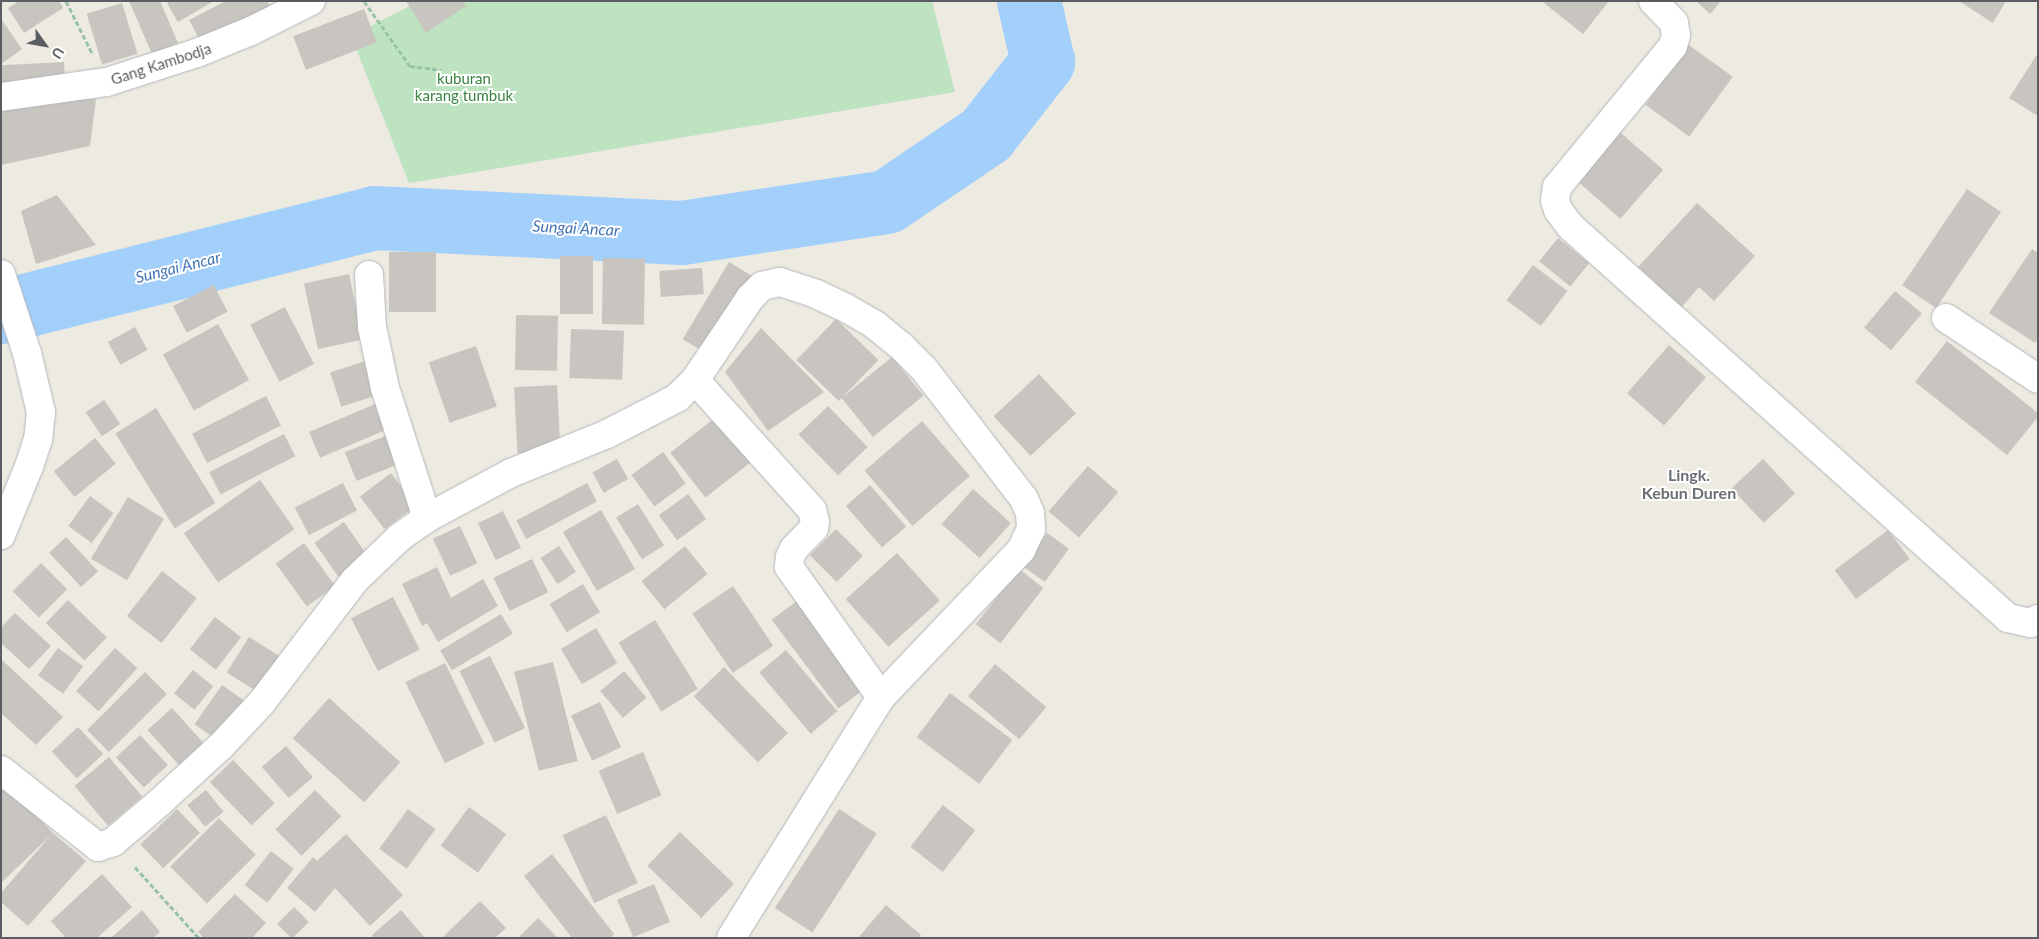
<!DOCTYPE html>
<html>
<head>
<meta charset="utf-8">
<style>
  body { margin:0 }
  #map { position:relative; width:2039px; height:939px; overflow:hidden; background:#eceae1; font-family:Lato,sans-serif }
  div>[style] { position:absolute }
  [style*='--x'] { left:calc(var(--x)*1px); top:calc(var(--y)*1px); width:calc(var(--w)*1px); rotate:calc(var(--a)*1deg) }
  .green>* { inset:0; background:#bee3c1 }
  .river>* { height:64px; margin:-32px; padding:0 32px; transform-origin:32px; border-radius:32px; background:#a3cffb }
  .building>* { inset:0; background:#c8c4bf; transform-origin:0 0 }
  .path>* { height:3px; margin-top:-1.5px; transform-origin:0; background:repeating-linear-gradient(90deg,#98c3a7 0 5px,transparent 0 7.5px) }
  .roads { filter:drop-shadow(0 0 1px #b4b7bb) drop-shadow(0 0 1px #b4b7bb) }
  .minor>* { height:28px; margin:-14px; padding:0 14px; transform-origin:14px; border-radius:14px; background:#fff }
  span { translate:-50% -50%; white-space:nowrap; text-align:center; line-height:1.15; -webkit-text-stroke:4px #fff; paint-order:stroke }
  .street-label { font-size:15px; color:#5a5d62 }
  .park-label { font-size:15px; color:#388240 }
  .water-label { font-size:16px; color:#4474b4; font-style:italic }
  .neighbourhood-label { font-size:16px; color:#6b6f74; font-weight:700 }
  .frame { position:absolute; inset:0; border:2px solid #5a5d62; pointer-events:none }
  .north { position:absolute; left:20px; top:20px; width:50px; height:50px; -webkit-text-stroke:4px #fff; paint-order:stroke; rotate:122deg; font-size:14px; font-weight:700; line-height:20px; text-align:center; color:#5a5d62 }
  .north::after { content:''; display:block; margin:auto; width:18px; height:22px; background:#5a5d62; clip-path:polygon(50% 0,100% 100%,50% 72%,0 100%) }
</style>
</head>
<body>
<div id="map">
  <div class="green">
    <div style="clip-path:polygon(420px 1px,932px 1px,955px 92px,409px 183px,351px 36px)"></div>
  </div>
  <div class="river">
    <div style="--x:1;--y:312;--w:385;--a:-14.1"></div>
    <div style="--x:374;--y:218;--w:308;--a:2.8"></div>
    <div style="--x:682;--y:233;--w:207;--a:-8.6"></div>
    <div style="--x:887;--y:202;--w:120;--a:-34.1"></div>
    <div style="--x:986;--y:135;--w:93;--a:-52"></div>
    <div style="--x:1043;--y:62;--w:63;--a:-102.9"></div>
  </div>
  <div class="building">
    <div style="clip-path:polygon(19px 1px,59px 1px,63px 8px,24px 33px,8px 8px)"></div>
    <div style="clip-path:polygon(129px 1px,160px 1px,178px 43px,152px 54px)"></div>
    <div style="clip-path:polygon(169px 1px,214px 1px,178px 22px,167px 3px)"></div>
    <div style="clip-path:polygon(226px 1px,267px 1px,272px 10px,203px 46px,189px 20px)"></div>
    <div style="clip-path:polygon(406px 1px,463px 1px,466px 6px,426px 33px)"></div>
    <div style="clip-path:polygon(1546px 1px,1609px 1px,1583px 34px,1544px 3px)"></div>
    <div style="clip-path:polygon(1696px 1px,1721px 1px,1710px 14px)"></div>
    <div style="clip-path:polygon(1959px 1px,2006px 1px,1993px 23px)"></div>
    <div style="left:122px;top:3px;width:53px;height:37px;rotate:73deg"></div>
    <div style="left:364px;top:9px;width:36px;height:76px;rotate:69deg"></div>
    <div style="clip-path:polygon(1px 19px,22px 49px,1px 64px)"></div>
    <div style="left:1689px;top:45px;width:54px;height:74px;rotate:36deg"></div>
    <div style="clip-path:polygon(2038px 53px,2038px 116px,2009px 98px)"></div>
    <div style="left:64px;top:62px;width:22px;height:63px;rotate:87deg"></div>
    <div style="clip-path:polygon(96px 99px,90px 146px,1px 165px,1px 101px)"></div>
    <div style="left:1614px;top:127px;width:65px;height:65px;rotate:41deg"></div>
    <div style="left:1967px;top:189px;width:41px;height:116px;rotate:34deg"></div>
    <div style="clip-path:polygon(57px 195px,96px 245px,36px 264px,21px 211px)"></div>
    <div style="clip-path:polygon(1697px 203px,1755px 256px,1714px 301px,1699px 287px,1679px 310px,1652px 285px,1655px 282px,1638px 267px)"></div>
    <div style="left:1558px;top:238px;width:40px;height:30px;rotate:39deg"></div>
    <div style="clip-path:polygon(2032px 249px,2038px 253px,2038px 338px,2035px 343px,1989px 313px)"></div>
    <div style="left:436px;top:252px;width:60px;height:47px;rotate:90deg"></div>
    <div style="left:593px;top:256px;width:58px;height:33px;rotate:90deg"></div>
    <div style="left:603px;top:258px;width:42px;height:66px;rotate:1deg"></div>
    <div style="left:729px;top:262px;width:29px;height:90px;rotate:31deg"></div>
    <div style="left:1533px;top:265px;width:43px;height:44px;rotate:37deg"></div>
    <div style="left:702px;top:268px;width:26px;height:43px;rotate:86deg"></div>
    <div style="left:349px;top:274px;width:67px;height:46px;rotate:78deg"></div>
    <div style="left:214px;top:285px;width:30px;height:46px;rotate:63deg"></div>
    <div style="left:1895px;top:291px;width:35px;height:48px;rotate:40deg"></div>
    <div style="left:285px;top:307px;width:64px;height:39px;rotate:63deg"></div>
    <div style="left:516px;top:315px;width:42px;height:55px;rotate:1deg"></div>
    <div style="left:836px;top:319px;width:59px;height:57px;rotate:44deg"></div>
    <div style="left:218px;top:324px;width:64px;height:63px;rotate:61deg"></div>
    <div style="left:135px;top:327px;width:26px;height:31px;rotate:61deg"></div>
    <div style="clip-path:polygon(761px 328px,824px 392px,768px 431px,725px 372px)"></div>
    <div style="left:571px;top:329px;width:53px;height:49px;rotate:2deg"></div>
    <div style="clip-path:polygon(1947px 341px,2038px 413px,2038px 417px,2007px 455px,1915px 382px)"></div>
    <div style="left:1669px;top:345px;width:49px;height:64px;rotate:41deg"></div>
    <div style="left:476px;top:346px;width:64px;height:50px;rotate:71deg"></div>
    <div style="left:892px;top:357px;width:50px;height:65px;rotate:51deg"></div>
    <div style="left:372px;top:359px;width:36px;height:44px;rotate:72deg"></div>
    <div style="left:1039px;top:374px;width:54px;height:62px;rotate:47deg"></div>
    <div style="left:557px;top:385px;width:66px;height:43px;rotate:87deg"></div>
    <div style="left:266px;top:396px;width:33px;height:83px;rotate:63deg"></div>
    <div style="left:104px;top:400px;width:29px;height:22px;rotate:56deg"></div>
    <div style="left:380px;top:402px;width:28px;height:77px;rotate:67deg"></div>
    <div style="left:828px;top:406px;width:57px;height:41px;rotate:46deg"></div>
    <div style="left:156px;top:408px;width:112px;height:48px;rotate:58deg"></div>
    <div style="left:716px;top:417px;width:57px;height:58px;rotate:52deg"></div>
    <div style="left:922px;top:421px;width:73px;height:76px;rotate:49deg"></div>
    <div style="left:395px;top:432px;width:31px;height:54px;rotate:68deg"></div>
    <div style="left:284px;top:434px;width:25px;height:84px;rotate:63deg"></div>
    <div style="left:95px;top:438px;width:33px;height:53px;rotate:51deg"></div>
    <div style="left:663px;top:452px;width:39px;height:39px;rotate:54deg"></div>
    <div style="left:617px;top:459px;width:23px;height:28px;rotate:61deg"></div>
    <div style="left:1763px;top:459px;width:47px;height:43px;rotate:47deg"></div>
    <div style="left:1088px;top:466px;width:40px;height:60px;rotate:41deg"></div>
    <div style="left:391px;top:473px;width:41px;height:39px;rotate:53deg"></div>
    <div style="left:260px;top:480px;width:60px;height:93px;rotate:55deg"></div>
    <div style="left:343px;top:483px;width:31px;height:54px;rotate:63deg"></div>
    <div style="left:587px;top:483px;width:21px;height:80px;rotate:62deg"></div>
    <div style="left:870px;top:485px;width:55px;height:32px;rotate:49deg"></div>
    <div style="left:973px;top:489px;width:51px;height:47px;rotate:42deg"></div>
    <div style="left:688px;top:494px;width:31px;height:36px;rotate:54deg"></div>
    <div style="left:90px;top:496px;width:29px;height:37px;rotate:36deg"></div>
    <div style="left:128px;top:497px;width:42px;height:72px;rotate:31deg"></div>
    <div style="left:638px;top:504px;width:49px;height:26px;rotate:58deg"></div>
    <div style="left:601px;top:510px;width:68px;height:44px;rotate:60deg"></div>
    <div style="left:503px;top:511px;width:41px;height:28px;rotate:64deg"></div>
    <div style="left:344px;top:522px;width:49px;height:36px;rotate:55deg"></div>
    <div style="left:460px;top:526px;width:41px;height:30px;rotate:65deg"></div>
    <div style="left:836px;top:529px;width:38px;height:37px;rotate:45deg"></div>
    <div style="left:1888px;top:530px;width:36px;height:67px;rotate:53deg"></div>
    <div style="left:1047px;top:533px;width:27px;height:41px;rotate:36deg"></div>
    <div style="left:66px;top:537px;width:47px;height:23px;rotate:47deg"></div>
    <div style="left:304px;top:543px;width:53px;height:35px;rotate:54deg"></div>
    <div style="left:559px;top:546px;width:31px;height:22px;rotate:57deg"></div>
    <div style="left:685px;top:546px;width:36px;height:56px;rotate:51deg"></div>
    <div style="left:897px;top:553px;width:64px;height:69px;rotate:48deg"></div>
    <div style="left:532px;top:559px;width:37px;height:43px;rotate:64deg"></div>
    <div style="left:41px;top:563px;width:37px;height:40px;rotate:45deg"></div>
    <div style="clip-path:polygon(437px 567px,451px 598px,483px 579px,498px 606px,438px 642px,427px 623px,422px 626px,402px 584px)"></div>
    <div style="left:1019px;top:569px;width:31px;height:70px;rotate:38deg"></div>
    <div style="left:162px;top:571px;width:44px;height:57px;rotate:38deg"></div>
    <div style="left:583px;top:584px;width:33px;height:39px;rotate:59deg"></div>
    <div style="left:733px;top:586px;width:72px;height:49px;rotate:56deg"></div>
    <div style="left:393px;top:597px;width:59px;height:47px;rotate:63deg"></div>
    <div style="left:802px;top:597px;width:111px;height:38px;rotate:53deg"></div>
    <div style="left:68px;top:600px;width:54px;height:32px;rotate:44deg"></div>
    <div style="clip-path:polygon(15px 613px,51px 646px,29px 669px,1px 643px,1px 627px)"></div>
    <div style="left:501px;top:614px;width:23px;height:71px;rotate:59deg"></div>
    <div style="left:215px;top:617px;width:33px;height:41px;rotate:38deg"></div>
    <div style="left:655px;top:620px;width:81px;height:43px;rotate:58deg"></div>
    <div style="left:596px;top:628px;width:41px;height:41px;rotate:59deg"></div>
    <div style="left:249px;top:637px;width:41px;height:42px;rotate:32deg"></div>
    <div style="left:58px;top:648px;width:31px;height:34px;rotate:36deg"></div>
    <div style="left:115px;top:648px;width:30px;height:58px;rotate:42deg"></div>
    <div style="left:786px;top:650px;width:80px;height:35px;rotate:50deg"></div>
    <div style="left:490px;top:656px;width:80px;height:34px;rotate:64deg"></div>
    <div style="clip-path:polygon(1px 659px,63px 717px,36px 745px,1px 713px)"></div>
    <div style="left:553px;top:662px;width:102px;height:40px;rotate:76deg"></div>
    <div style="left:445px;top:663px;width:90px;height:44px;rotate:64deg"></div>
    <div style="left:995px;top:664px;width:67px;height:42px;rotate:40deg"></div>
    <div style="left:724px;top:667px;width:92px;height:42px;rotate:46deg"></div>
    <div style="left:193px;top:670px;width:26px;height:30px;rotate:39deg"></div>
    <div style="left:624px;top:671px;width:35px;height:31px;rotate:50deg"></div>
    <div style="left:145px;top:672px;width:31px;height:82px;rotate:45deg"></div>
    <div style="left:222px;top:685px;width:33px;height:48px;rotate:35deg"></div>
    <div style="left:950px;top:693px;width:78px;height:55px;rotate:37deg"></div>
    <div style="left:329px;top:698px;width:96px;height:54px;rotate:42deg"></div>
    <div style="left:600px;top:702px;width:50px;height:32px;rotate:65deg"></div>
    <div style="left:172px;top:708px;width:57px;height:33px;rotate:48deg"></div>
    <div style="left:78px;top:727px;width:37px;height:36px;rotate:47deg"></div>
    <div style="left:140px;top:735px;width:41px;height:33px;rotate:47deg"></div>
    <div style="left:286px;top:746px;width:41px;height:32px;rotate:49deg"></div>
    <div style="left:643px;top:752px;width:47px;height:48px;rotate:67deg"></div>
    <div style="left:109px;top:757px;width:52px;height:45px;rotate:50deg"></div>
    <div style="left:233px;top:760px;width:60px;height:32px;rotate:46deg"></div>
    <div style="clip-path:polygon(1px 779px,53px 833px,86px 861px,28px 926px,1px 902px,1px 893px,51px 835px,1px 883px)"></div>
    <div style="left:206px;top:790px;width:28px;height:24px;rotate:51deg"></div>
    <div style="left:315px;top:790px;width:37px;height:56px;rotate:45deg"></div>
    <div style="left:943px;top:805px;width:41px;height:53px;rotate:38deg"></div>
    <div style="left:469px;top:807px;width:46px;height:48px;rotate:36deg"></div>
    <div style="left:177px;top:809px;width:33px;height:51px;rotate:46deg"></div>
    <div style="left:408px;top:809px;width:34px;height:49px;rotate:36deg"></div>
    <div style="left:839px;top:809px;width:45px;height:118px;rotate:33deg"></div>
    <div style="left:606px;top:815px;width:75px;height:48px;rotate:65deg"></div>
    <div style="left:219px;top:818px;width:52px;height:69px;rotate:45deg"></div>
    <div style="left:680px;top:832px;width:75px;height:47px;rotate:44deg"></div>
    <div style="clip-path:polygon(346px 834px,403px 895px,370px 926px,335px 888px,315px 912px,287px 888px,313px 857px,317px 861px)"></div>
    <div style="left:271px;top:851px;width:29px;height:43px;rotate:38deg"></div>
    <div style="clip-path:polygon(552px 854px,614px 934px,610px 938px,572px 938px,524px 876px)"></div>
    <div style="clip-path:polygon(102px 874px,132px 907px,97px 938px,66px 938px,51px 921px)"></div>
    <div style="left:654px;top:884px;width:41px;height:40px;rotate:67deg"></div>
    <div style="clip-path:polygon(235px 894px,266px 923px,252px 938px,204px 938px,198px 932px)"></div>
    <div style="clip-path:polygon(480px 901px,506px 928px,495px 938px,442px 938px)"></div>
    <div style="clip-path:polygon(886px 905px,921px 935px,918px 938px,858px 938px)"></div>
    <div style="left:294px;top:907px;width:21px;height:24px;rotate:45deg"></div>
    <div style="clip-path:polygon(142px 910px,160px 932px,153px 938px,111px 938px)"></div>
    <div style="clip-path:polygon(401px 910px,425px 938px,374px 938px,372px 935px)"></div>
    <div style="clip-path:polygon(538px 918px,558px 938px,518px 938px)"></div>
  </div>
  <div class="path">
    <div style="--x:66;--y:1;--w:58;--a:63.4"></div>
    <div style="--x:364;--y:1;--w:80;--a:54.7"></div>
    <div style="--x:410;--y:66;--w:31;--a:7"></div>
    <div style="--x:135;--y:867;--w:96;--a:48"></div>
  </div>
  <div class="roads">
    <div class="minor">
      <div style="--x:1653;--y:1;--w:30;--a:46"></div>
      <div style="--x:1674;--y:23;--w:12;--a:81"></div>
      <div style="--x:1676;--y:35;--w:11;--a:105"></div>
      <div style="--x:1673;--y:46;--w:183;--a:129.4"></div>
      <div style="--x:1557;--y:187;--w:13;--a:99"></div>
      <div style="--x:1555;--y:200;--w:10;--a:73"></div>
      <div style="--x:1558;--y:210;--w:21;--a:53"></div>
      <div style="--x:1571;--y:227;--w:586;--a:41.82"></div>
      <div style="--x:2008;--y:618;--w:23;--a:13"></div>
      <div style="--x:2030;--y:623;--w:9;--a:-27"></div>
      <div style="--x:1;--y:97;--w:107;--a:-8.1"></div>
      <div style="--x:107;--y:82;--w:95;--a:-17.9"></div>
      <div style="--x:197;--y:53;--w:58;--a:-22.2"></div>
      <div style="--x:251;--y:31;--w:67;--a:-26.6"></div>
      <div style="--x:1;--y:274;--w:83;--a:71.8"></div>
      <div style="--x:27;--y:353;--w:61;--a:76.7"></div>
      <div style="--x:41;--y:412;--w:27;--a:96"></div>
      <div style="--x:38;--y:439;--w:26;--a:108"></div>
      <div style="--x:30;--y:464;--w:77;--a:112.2"></div>
      <div style="--x:369;--y:275;--w:52;--a:86.7"></div>
      <div style="--x:372;--y:327;--w:62;--a:78"></div>
      <div style="--x:385;--y:388;--w:137;--a:72.1"></div>
      <div style="--x:1946;--y:318;--w:110;--a:33.5"></div>
      <div style="--x:695;--y:380;--w:175;--a:48"></div>
      <div style="--x:812;--y:510;--w:12;--a:76"></div>
      <div style="--x:815;--y:522;--w:6;--a:99"></div>
      <div style="--x:814;--y:528;--w:29;--a:134"></div>
      <div style="--x:794;--y:549;--w:9;--a:117"></div>
      <div style="--x:790;--y:557;--w:10;--a:96"></div>
      <div style="--x:789;--y:567;--w:159;--a:54.7"></div>
      <div style="--x:1;--y:770;--w:124;--a:38.4"></div>
      <div style="--x:98;--y:847;--w:16;--a:-18"></div>
      <div style="--x:113;--y:842;--w:62;--a:-40.4"></div>
      <div style="--x:160;--y:802;--w:83;--a:-42.6"></div>
      <div style="--x:221;--y:746;--w:60;--a:-47"></div>
      <div style="--x:262;--y:702;--w:153;--a:-52.7"></div>
      <div style="--x:355;--y:580;--w:62;--a:-43.7"></div>
      <div style="--x:400;--y:537;--w:33;--a:-35"></div>
      <div style="--x:427;--y:518;--w:95;--a:-28.2"></div>
      <div style="--x:511;--y:473;--w:104;--a:-22.1"></div>
      <div style="--x:607;--y:434;--w:79;--a:-27.2"></div>
      <div style="--x:677;--y:398;--w:25;--a:-45"></div>
      <div style="--x:695;--y:380;--w:99;--a:-56.1"></div>
      <div style="--x:750;--y:298;--w:17;--a:-45"></div>
      <div style="--x:762;--y:286;--w:18;--a:-13"></div>
      <div style="--x:780;--y:282;--w:38;--a:18"></div>
      <div style="--x:816;--y:294;--w:33;--a:25"></div>
      <div style="--x:846;--y:308;--w:34;--a:30"></div>
      <div style="--x:875;--y:325;--w:33;--a:39"></div>
      <div style="--x:901;--y:346;--w:33;--a:45"></div>
      <div style="--x:924;--y:369;--w:164;--a:52.4"></div>
      <div style="--x:1024;--y:499;--w:15;--a:67"></div>
      <div style="--x:1030;--y:513;--w:16;--a:86"></div>
      <div style="--x:1031;--y:529;--w:23;--a:115"></div>
      <div style="--x:1021;--y:550;--w:203;--a:133.6"></div>
      <div style="--x:881;--y:697;--w:284;--a:121.9"></div>
    </div>
  </div>
  <div class="street-label">
    <span style="left:161px;top:64px;rotate:-18deg">Gang Kambodja</span>
  </div>
  <div class="park-label">
    <span style="left:464px;top:87px">kuburan<br>karang tumbuk</span>
  </div>
  <div class="water-label">
    <span style="left:576px;top:228px;rotate:3deg">Sungai Ancar</span>
    <span style="left:178px;top:267px;rotate:-14deg">Sungai Ancar</span>
  </div>
  <div class="neighbourhood-label">
    <span style="left:1689px;top:484px">Lingk.<br>Kebun Duren</span>
  </div>
  <div class="frame"></div>
  <div class="north">U</div>
</div>
</body>
</html>
